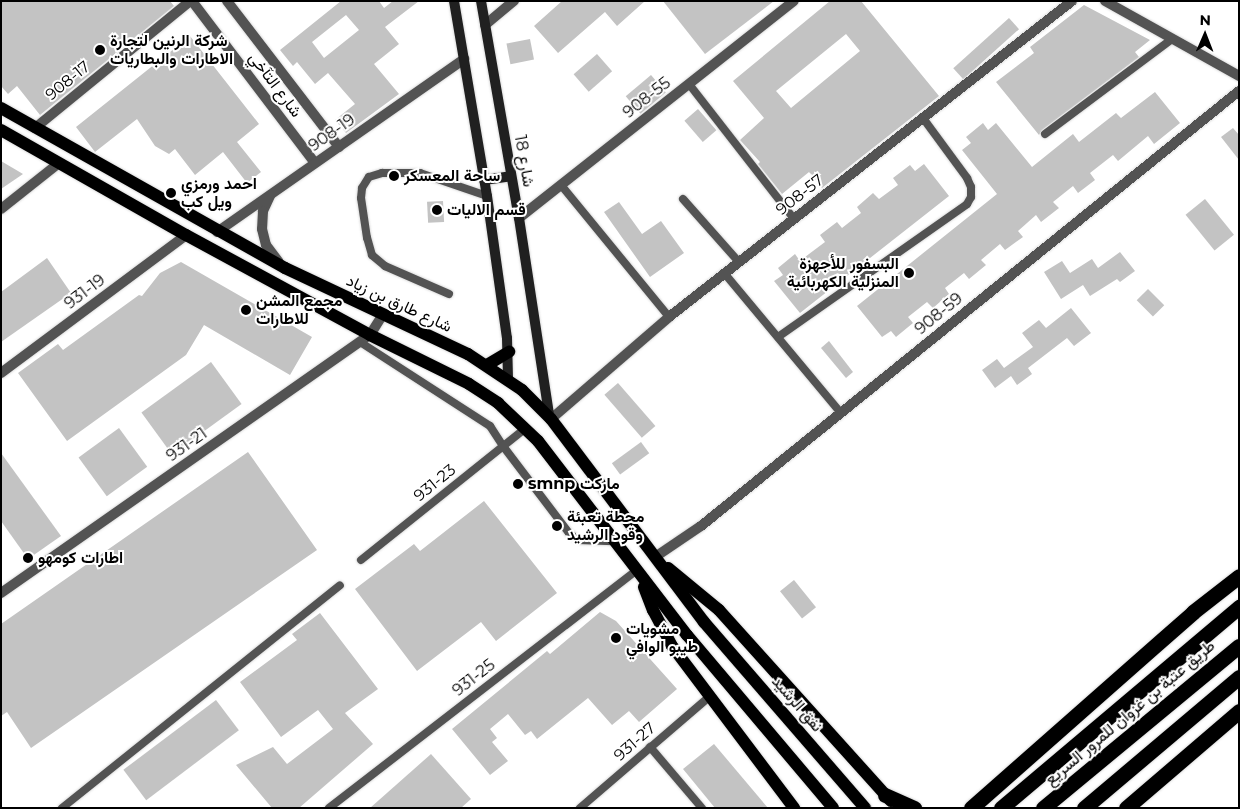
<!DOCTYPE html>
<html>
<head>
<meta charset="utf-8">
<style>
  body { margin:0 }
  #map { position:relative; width:1240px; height:809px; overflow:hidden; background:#fff; font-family:Montserrat,Vazirmatn,sans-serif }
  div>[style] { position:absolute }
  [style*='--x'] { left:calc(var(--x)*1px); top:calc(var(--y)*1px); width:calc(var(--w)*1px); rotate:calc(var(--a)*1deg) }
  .building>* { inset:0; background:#c3c3c3; transform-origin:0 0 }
  .roads { filter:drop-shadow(0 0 1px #dbdbdb) drop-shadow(0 0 1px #dbdbdb) }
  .lane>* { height:8px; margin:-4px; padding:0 4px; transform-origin:4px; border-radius:4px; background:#535353 }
  .street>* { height:10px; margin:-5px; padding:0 5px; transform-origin:5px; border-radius:5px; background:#535353 }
  .secondary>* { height:10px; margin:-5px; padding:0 5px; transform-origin:5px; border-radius:5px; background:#202020 }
  .primary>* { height:12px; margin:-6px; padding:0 6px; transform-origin:6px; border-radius:6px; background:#000 }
  .highway>* { height:15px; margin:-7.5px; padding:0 7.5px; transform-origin:7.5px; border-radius:7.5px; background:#000 }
  .dots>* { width:14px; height:14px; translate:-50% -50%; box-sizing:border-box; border:2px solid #fff; border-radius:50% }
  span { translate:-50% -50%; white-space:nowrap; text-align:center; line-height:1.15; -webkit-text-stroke:4px #fff; paint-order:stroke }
  .poi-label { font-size:16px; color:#000; font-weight:700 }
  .left { translate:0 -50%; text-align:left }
  .right { translate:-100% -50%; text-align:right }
  .street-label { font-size:16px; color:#000 }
  .frame { position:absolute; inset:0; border:2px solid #000; pointer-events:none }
  .north { position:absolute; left:1180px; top:10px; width:50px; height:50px; -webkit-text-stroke:4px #fff; paint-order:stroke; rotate:1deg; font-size:14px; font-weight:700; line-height:20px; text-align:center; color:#000 }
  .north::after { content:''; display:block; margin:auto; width:18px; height:22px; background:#000; clip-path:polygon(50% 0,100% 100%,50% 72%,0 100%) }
</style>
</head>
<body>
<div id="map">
  <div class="building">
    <div style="clip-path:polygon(1px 1px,170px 1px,174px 6px,40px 115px,17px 86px,8px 94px,1px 86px)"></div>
    <div style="clip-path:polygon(evenodd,341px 1px,379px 1px,384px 8px,393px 1px,419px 1px,385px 27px,399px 44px,374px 64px,399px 94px,346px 133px,335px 120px,355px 104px,328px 73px,315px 84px,297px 62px,293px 66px,280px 50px,341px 1px,346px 15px,359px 30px,324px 58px,312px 42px,346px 15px)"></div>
    <div style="clip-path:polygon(562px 1px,645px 1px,617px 26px,605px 12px,558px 53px,534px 26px)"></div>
    <div style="clip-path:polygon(663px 1px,774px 1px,705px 54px)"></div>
    <div style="clip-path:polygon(evenodd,830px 1px,861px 1px,939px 96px,822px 188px,809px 172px,782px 194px,758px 164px,760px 162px,740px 140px,764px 118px,733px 81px,830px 1px,846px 34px,860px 51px,791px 108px,776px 91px,846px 34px)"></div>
    <div style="clip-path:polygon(1084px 5px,1150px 40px,1135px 52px,1139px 57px,1042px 130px,1039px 135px,996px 82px,1034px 53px,1030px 47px)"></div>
    <div style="left:1009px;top:18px;width:15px;height:75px;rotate:48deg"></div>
    <div style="clip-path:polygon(190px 36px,259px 124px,237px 142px,261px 172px,247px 183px,223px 152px,195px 175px,175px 149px,169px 154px,155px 146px,137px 119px,95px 152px,76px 127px)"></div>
    <div style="left:530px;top:39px;width:21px;height:24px;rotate:79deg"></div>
    <div style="left:597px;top:54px;width:23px;height:31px;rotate:49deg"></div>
    <div style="left:651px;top:75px;width:23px;height:33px;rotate:50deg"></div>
    <div style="clip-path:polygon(1155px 92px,1180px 123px,1154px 144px,1148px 136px,1118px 161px,1113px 155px,1090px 173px,1095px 180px,1078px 193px,1073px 186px,1053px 202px,1059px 208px,1041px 222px,1036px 215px,1018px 231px,1023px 237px,1005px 250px,1000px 244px,981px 260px,986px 265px,969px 279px,964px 273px,945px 288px,949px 294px,933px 308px,927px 302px,908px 317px,913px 323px,896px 337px,891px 331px,882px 337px,857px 306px,997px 194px,962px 150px,971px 143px,966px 137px,983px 123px,988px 130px,996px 123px,1032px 167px,1073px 134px,1079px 142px,1116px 113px,1121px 118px)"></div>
    <div style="left:698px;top:109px;width:28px;height:18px;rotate:49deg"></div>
    <div style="clip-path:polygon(1233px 128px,1239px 135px,1239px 160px,1221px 137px)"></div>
    <div style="clip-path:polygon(1px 161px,23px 174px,1px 189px)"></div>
    <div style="clip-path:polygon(924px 164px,949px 196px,800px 313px,774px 281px,783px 275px,778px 268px,795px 254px,800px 261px,809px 254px,825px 242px,820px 235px,837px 222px,842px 228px,861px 213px,857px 207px,873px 193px,879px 199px,898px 185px,893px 178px,910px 165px,915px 171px)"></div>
    <div style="left:1205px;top:199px;width:46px;height:25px;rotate:51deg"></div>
    <div style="left:443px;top:201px;width:21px;height:16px;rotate:87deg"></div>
    <div style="clip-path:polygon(619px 202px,642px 234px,661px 221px,684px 253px,650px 277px,604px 212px)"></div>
    <div style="clip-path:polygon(1120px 252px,1135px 271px,1120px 282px,1117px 279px,1090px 296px,1083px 285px,1061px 299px,1044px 272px,1062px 261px,1070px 273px,1092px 259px,1098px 268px)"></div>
    <div style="clip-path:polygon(47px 258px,71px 293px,1px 342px,1px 292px)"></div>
    <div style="clip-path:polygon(181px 262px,312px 337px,290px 375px,204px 325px,186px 355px,67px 441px,18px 373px,58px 344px,63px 350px,139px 295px,142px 296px,160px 273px)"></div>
    <div style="left:1148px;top:289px;width:23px;height:16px;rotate:45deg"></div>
    <div style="clip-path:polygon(1071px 308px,1091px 333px,1074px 346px,1067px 338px,1028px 368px,1032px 374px,1017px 385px,1011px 376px,995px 388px,982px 370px,997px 359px,1004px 368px,1033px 347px,1022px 333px,1039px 320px,1046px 328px)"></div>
    <div style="clip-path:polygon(829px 341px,853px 372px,846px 378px,821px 348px)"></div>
    <div style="left:211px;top:362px;width:52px;height:86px;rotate:54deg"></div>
    <div style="left:618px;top:383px;width:57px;height:18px;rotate:49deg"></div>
    <div style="left:119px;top:428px;width:48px;height:50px;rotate:54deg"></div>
    <div style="left:641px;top:442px;width:14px;height:36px;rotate:54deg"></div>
    <div style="clip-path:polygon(248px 452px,317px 550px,31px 748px,7px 712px,1px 716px,1px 624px)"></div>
    <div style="clip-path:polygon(1px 453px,61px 536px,28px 559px,1px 521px)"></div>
    <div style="clip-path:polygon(484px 501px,557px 593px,496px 641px,481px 622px,417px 671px,355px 589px,414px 544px,420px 551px)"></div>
    <div style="left:794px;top:580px;width:35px;height:18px;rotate:51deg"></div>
    <div style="clip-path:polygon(600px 612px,616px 621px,677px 689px,639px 722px,629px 711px,612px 725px,588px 698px,537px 739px,531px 731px,525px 735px,508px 714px,490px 729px,497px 738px,492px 742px,508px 761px,490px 775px,452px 729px,547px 651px,550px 654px)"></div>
    <div style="clip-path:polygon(320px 613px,378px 689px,345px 713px,373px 744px,299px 808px,272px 808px,236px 765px,273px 747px,287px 764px,333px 729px,318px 710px,281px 737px,240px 682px,297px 640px,292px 634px)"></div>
    <div style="left:216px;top:700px;width:38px;height:116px;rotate:53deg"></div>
    <div style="clip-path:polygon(714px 744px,768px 808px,715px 808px,683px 769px)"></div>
    <div style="clip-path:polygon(431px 754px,471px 799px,461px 808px,370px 808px)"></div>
  </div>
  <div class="roads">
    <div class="lane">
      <div style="--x:689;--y:84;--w:171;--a:52.1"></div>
      <div style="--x:1045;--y:134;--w:159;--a:-36.8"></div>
      <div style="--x:561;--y:185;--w:171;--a:50.7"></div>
      <div style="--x:683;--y:199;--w:84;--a:48.4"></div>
      <div style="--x:725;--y:274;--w:181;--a:50.2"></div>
      <div style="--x:449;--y:294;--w:70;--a:-156.4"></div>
      <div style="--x:385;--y:266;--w:17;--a:-140"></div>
      <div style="--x:372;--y:255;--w:18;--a:-106"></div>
      <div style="--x:367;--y:238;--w:40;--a:-98.5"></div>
      <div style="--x:361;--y:198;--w:10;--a:-84"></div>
      <div style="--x:362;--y:188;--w:13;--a:-58"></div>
      <div style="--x:369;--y:177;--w:14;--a:-17"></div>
      <div style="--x:382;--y:173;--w:38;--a:0"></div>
      <div style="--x:420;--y:173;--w:71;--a:18.9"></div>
      <div style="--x:778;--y:337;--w:231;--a:-35.1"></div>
      <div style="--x:967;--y:204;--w:8;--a:-60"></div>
      <div style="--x:971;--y:197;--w:10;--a:-90"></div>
      <div style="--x:971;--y:187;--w:10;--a:-114"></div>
      <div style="--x:967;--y:178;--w:74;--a:-126.3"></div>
      <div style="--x:360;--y:342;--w:155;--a:32.9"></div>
      <div style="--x:490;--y:426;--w:24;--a:57"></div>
      <div style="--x:503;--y:446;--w:109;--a:52.8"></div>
      <div style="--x:569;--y:533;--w:11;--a:38"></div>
      <div style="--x:578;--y:540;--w:36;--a:2"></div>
      <div style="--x:361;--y:560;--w:211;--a:-38.7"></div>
      <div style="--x:650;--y:747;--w:80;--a:49.6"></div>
      <div style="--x:62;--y:808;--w:356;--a:-38.7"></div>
      <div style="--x:329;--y:808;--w:389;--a:-37.7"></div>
      <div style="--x:580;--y:808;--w:170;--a:-40.7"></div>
    </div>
    <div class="street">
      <div style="--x:192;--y:1;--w:203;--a:52.8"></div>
      <div style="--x:227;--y:1;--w:184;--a:52.5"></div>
      <div style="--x:1105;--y:1;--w:154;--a:29.2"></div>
      <div style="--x:485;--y:25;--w:38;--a:-40"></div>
      <div style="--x:35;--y:128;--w:200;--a:-39.3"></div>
      <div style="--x:270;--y:196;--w:17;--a:115"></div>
      <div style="--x:263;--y:211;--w:18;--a:93"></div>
      <div style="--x:262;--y:229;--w:16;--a:76"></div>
      <div style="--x:266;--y:245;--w:21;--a:53"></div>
      <div style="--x:1;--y:209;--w:74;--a:-38.4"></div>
      <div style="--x:519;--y:218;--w:350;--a:-38.3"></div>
      <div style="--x:217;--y:232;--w:302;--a:-35"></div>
      <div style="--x:1;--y:373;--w:231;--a:-36.7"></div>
      <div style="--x:551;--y:419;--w:156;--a:-40.8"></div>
      <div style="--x:669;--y:317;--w:512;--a:-38.1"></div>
      <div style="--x:655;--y:557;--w:55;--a:-34"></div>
      <div style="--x:701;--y:526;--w:692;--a:-38.96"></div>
      <div style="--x:1;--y:593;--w:450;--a:-35"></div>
      <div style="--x:370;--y:335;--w:25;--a:-58"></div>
    </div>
    <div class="secondary">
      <div style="--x:454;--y:1;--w:198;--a:80.4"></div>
      <div style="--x:487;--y:196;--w:143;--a:82"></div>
      <div style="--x:507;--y:338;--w:41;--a:88.6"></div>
      <div style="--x:481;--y:1;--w:220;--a:80.1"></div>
      <div style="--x:519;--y:218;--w:199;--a:81.3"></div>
      <div style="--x:484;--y:180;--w:27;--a:-8"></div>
    </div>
    <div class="primary">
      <div style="--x:1;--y:108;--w:326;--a:29.4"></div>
      <div style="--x:285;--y:268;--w:202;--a:25.2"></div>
      <div style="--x:468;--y:354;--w:65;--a:33.7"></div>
      <div style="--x:522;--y:390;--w:41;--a:45"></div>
      <div style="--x:551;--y:419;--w:254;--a:53"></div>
      <div style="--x:704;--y:622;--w:246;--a:49.1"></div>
      <div style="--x:1;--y:130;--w:213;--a:29.6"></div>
      <div style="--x:186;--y:235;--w:209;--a:28.5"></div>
      <div style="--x:370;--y:335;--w:110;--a:26.3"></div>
      <div style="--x:469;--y:384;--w:35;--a:33"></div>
      <div style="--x:498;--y:403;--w:55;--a:43.5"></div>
      <div style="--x:538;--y:441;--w:245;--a:52.5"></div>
      <div style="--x:687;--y:635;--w:226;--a:49.8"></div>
      <div style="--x:487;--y:365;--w:26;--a:-31"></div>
      <div style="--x:668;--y:568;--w:66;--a:39.5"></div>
      <div style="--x:719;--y:610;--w:257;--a:48"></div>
      <div style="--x:644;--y:587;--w:25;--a:69"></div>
      <div style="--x:653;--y:610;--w:41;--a:62.2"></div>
      <div style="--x:672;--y:646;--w:203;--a:53"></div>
    </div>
    <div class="highway">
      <div style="--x:885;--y:795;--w:32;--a:24"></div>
      <div style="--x:971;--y:808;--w:296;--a:-41.4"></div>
      <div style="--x:1193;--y:612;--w:58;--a:-38"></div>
      <div style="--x:1001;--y:808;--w:312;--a:-40.2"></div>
      <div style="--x:1043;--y:808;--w:254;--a:-39.6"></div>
      <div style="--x:1084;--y:808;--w:203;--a:-40.2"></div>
      <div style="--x:1126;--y:808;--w:149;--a:-40.6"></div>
    </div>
  </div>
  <div class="dots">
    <div style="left:100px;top:50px;background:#000"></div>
    <div style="left:394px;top:176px;background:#000"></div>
    <div style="left:171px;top:193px;background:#000"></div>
    <div style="left:437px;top:210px;background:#000"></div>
    <div style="left:909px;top:273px;background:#000"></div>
    <div style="left:246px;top:310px;background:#000"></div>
    <div style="left:518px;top:484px;background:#000"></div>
    <div style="left:557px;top:526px;background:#000"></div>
    <div style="left:28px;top:558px;background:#000"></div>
    <div style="left:616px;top:638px;background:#000"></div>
  </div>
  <div class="poi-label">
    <span class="left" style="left:110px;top:50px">شركة الرنين لتجارة<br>الاطارات والبطاريات</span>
    <span class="left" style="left:404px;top:176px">ساحة المعسكر</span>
    <span class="left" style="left:181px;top:193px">احمد ورمزي<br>ويل كب</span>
    <span class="left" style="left:447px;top:210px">قسم الاليات</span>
    <span class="right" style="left:899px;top:273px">البسفور للأجهزة<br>المنزلية الكهربائية</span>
    <span class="left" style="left:256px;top:310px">مجمع المشن<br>للاطارات</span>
    <span class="left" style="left:528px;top:484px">smnp ماركت</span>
    <span class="left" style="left:567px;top:526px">محطة تعبئة<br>وقود الرشيد</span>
    <span class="left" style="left:38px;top:558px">اطارات كومهو</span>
    <span class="left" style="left:626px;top:638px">مشويات<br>طيبو الوافي</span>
  </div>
  <div class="street-label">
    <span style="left:68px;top:81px;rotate:-39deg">908-17</span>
    <span style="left:275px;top:85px;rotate:53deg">شارع التآخي</span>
    <span style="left:647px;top:98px;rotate:-38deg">908-55</span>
    <span style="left:332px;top:133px;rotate:-35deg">908-19</span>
    <span style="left:524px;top:161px;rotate:80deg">شارع 18</span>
    <span style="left:800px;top:195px;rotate:-38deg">908-57</span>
    <span style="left:85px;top:292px;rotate:-37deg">931-19</span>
    <span style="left:399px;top:304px;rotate:25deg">شارع طارق بن زياد</span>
    <span style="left:939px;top:314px;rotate:-39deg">908-59</span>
    <span style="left:187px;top:445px;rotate:-35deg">931-21</span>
    <span style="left:435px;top:483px;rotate:-39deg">931-23</span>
    <span style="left:474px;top:678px;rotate:-38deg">931-25</span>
    <span style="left:797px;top:704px;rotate:49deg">نفق الرشيد</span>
    <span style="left:1130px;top:713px;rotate:-40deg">طريق عتبة بن غزوان للمرور السريع</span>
    <span style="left:635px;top:742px;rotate:-41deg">931-27</span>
  </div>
  <div class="frame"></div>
  <div class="north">N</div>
</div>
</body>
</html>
